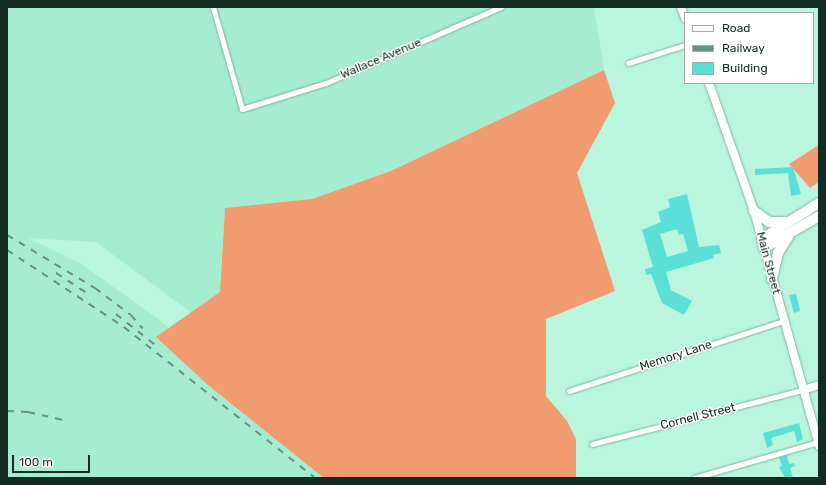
<!DOCTYPE html>
<html>
<head>
<meta charset="utf-8">
<style>
  body { margin:0 }
  #map { position:relative; width:826px; height:485px; overflow:hidden; background:#b9f6dd; font-family:Rubik,sans-serif }
  div>[style] { position:absolute }
  [style*='--x'] { left:calc(var(--x)*1px); top:calc(var(--y)*1px); width:calc(var(--w)*1px); rotate:calc(var(--a)*1deg) }
  .built>* { inset:0; background:#a6ecd0 }
  .forest>* { inset:0; background:#f09b70 }
  .building>* { inset:0; background:#5ae0d6 }
  .roads { filter:drop-shadow(0 0 1px #7cb7a0) drop-shadow(0 0 1px #7cb7a0) }
  .street>* { height:5px; margin:-2.5px; padding:0 2.5px; transform-origin:2.5px; border-radius:2.5px; background:#fff }
  .primary>* { height:8px; margin:-4px; padding:0 4px; transform-origin:4px; border-radius:4px; background:#fff }
  .highway>* { height:10px; margin:-5px; padding:0 5px; transform-origin:5px; border-radius:5px; background:#fff }
  .rail>* { height:1.5px; margin-top:-0.75px; transform-origin:0; background:repeating-linear-gradient(90deg,#669180 0 7px,transparent 0 14px) }
  span { translate:-50% -50%; white-space:nowrap; text-align:center; line-height:1.15; -webkit-text-stroke:3px #fff; paint-order:stroke }
  .street-label { font-size:12px; color:#142d24 }
  .frame { position:absolute; inset:0; border:8px solid #142d24; pointer-events:none }
  .legend { position:absolute; left:684px; top:12px; width:130px; height:72px; box-sizing:border-box; background:#fff; border:1px solid #a1aba7; margin:0; padding:5px 7px; list-style:none; font-size:12px; color:#142d24 }
  .legend li { display:flex; align-items:center; gap:8px; height:20px }
  .legend b { width:20px; border:1px solid #a1aba7 }
  .scale { position:absolute; left:12px; top:455px; width:78px; height:18px; box-sizing:border-box; border:2px solid #142d24; border-top:0; padding-left:5px; font-size:12px; line-height:14px; white-space:nowrap; color:#142d24; -webkit-text-stroke:3px #fff; paint-order:stroke }
</style>
</head>
<body>
<div id="map">
  <div class="built">
    <div style="clip-path:polygon(7px 7px,594px 7px,604px 70px,391px 171px,312px 199px,225px 208px,217px 332px,96px 242px,28px 238px,83px 265px,158px 319px,341px 478px,7px 478px)"></div>
  </div>
  <div class="forest">
    <div style="clip-path:polygon(604px 70px,615px 103px,577px 173px,615px 291px,546px 319px,546px 396px,567px 421px,576px 439px,576px 478px,324px 478px,208px 385px,156px 337px,220px 292px,225px 208px,312px 199px,391px 171px)"></div>
    <div style="clip-path:polygon(819px 145px,819px 182px,810px 188px,789px 164px)"></div>
  </div>
  <div class="building">
    <div style="clip-path:polygon(793px 167px,801px 194px,791px 196px,788px 173px,755px 175px,755px 169px)"></div>
    <div style="clip-path:polygon(evenodd,687px 194px,699px 247px,719px 245px,721px 253px,713px 255px,714px 258px,666px 272px,671px 290px,692px 301px,684px 315px,662px 303px,651px 274px,646px 275px,645px 269px,653px 267px,642px 230px,661px 222px,658px 212px,670px 207px,668px 199px,687px 194px,677px 229px,679px 235px,683px 234px,688px 251px,667px 257px,660px 234px,677px 229px)"></div>
    <div style="clip-path:polygon(796px 294px,800px 311px,794px 313px,789px 295px)"></div>
    <div style="clip-path:polygon(799px 423px,803px 439px,797px 442px,794px 431px,771px 438px,773px 445px,767px 448px,763px 433px)"></div>
    <div style="clip-path:polygon(787px 455px,789px 464px,794px 463px,795px 466px,790px 468px,793px 478px,785px 478px,779px 467px,782px 466px,779px 458px)"></div>
  </div>
  <div class="roads">
    <div class="street">
      <div style="--x:213;--y:7;--w:106;--a:74.1"></div>
      <div style="--x:242;--y:109;--w:88;--a:-17.2"></div>
      <div style="--x:326;--y:83;--w:191;--a:-23.5"></div>
      <div style="--x:628;--y:63;--w:60;--a:-17.5"></div>
      <div style="--x:569;--y:391;--w:225;--a:-18.1"></div>
      <div style="--x:592;--y:444;--w:218;--a:-14.4"></div>
      <div style="--x:694;--y:478;--w:129;--a:-16.2"></div>
    </div>
    <div class="primary">
      <div style="--x:681;--y:7;--w:12;--a:70"></div>
      <div style="--x:709;--y:83;--w:136;--a:70.6"></div>
      <div style="--x:754;--y:211;--w:244;--a:74.5"></div>
      <div style="--x:803;--y:390;--w:17;--a:-17"></div>
    </div>
    <div class="highway">
      <div style="--x:754;--y:211;--w:19;--a:36"></div>
      <div style="--x:769;--y:222;--w:18;--a:0"></div>
      <div style="--x:762;--y:239;--w:67;--a:-32.3"></div>
      <div style="--x:764;--y:248;--w:64;--a:-30.2"></div>
      <div style="--x:772;--y:279;--w:27;--a:-77"></div>
      <div style="--x:778;--y:253;--w:19;--a:-58"></div>
    </div>
  </div>
  <div class="rail">
    <div style="--x:7;--y:235;--w:103;--a:31.1"></div>
    <div style="--x:95;--y:288;--w:45;--a:36.9"></div>
    <div style="--x:131;--y:315;--w:18;--a:49"></div>
    <div style="--x:7;--y:250;--w:140;--a:33.3"></div>
    <div style="--x:124;--y:327;--w:243;--a:38.3"></div>
    <div style="--x:56;--y:273;--w:38;--a:33"></div>
    <div style="--x:116;--y:314;--w:53;--a:38.2"></div>
    <div style="--x:7;--y:411;--w:21;--a:3"></div>
    <div style="--x:28;--y:412;--w:36;--a:13"></div>
  </div>
  <div class="street-label">
    <span style="left:381px;top:59px;rotate:-23deg">Wallace Avenue</span>
    <span style="left:768px;top:263px;rotate:75deg">Main Street</span>
    <span style="left:676px;top:356px;rotate:-18deg">Memory Lane</span>
    <span style="left:698px;top:417px;rotate:-14deg">Cornell Street</span>
  </div>
  <div class="frame"></div>
  <ul class="legend">
  <li><b style="height:5px;background:#fff"></b>Road</li>
  <li><b style="height:5px;background:#669180"></b>Railway</li>
  <li><b style="height:11px;background:#5ae0d6"></b>Building</li>
  </ul>
  <div class="scale">100 m</div>
</div>
</body>
</html>
